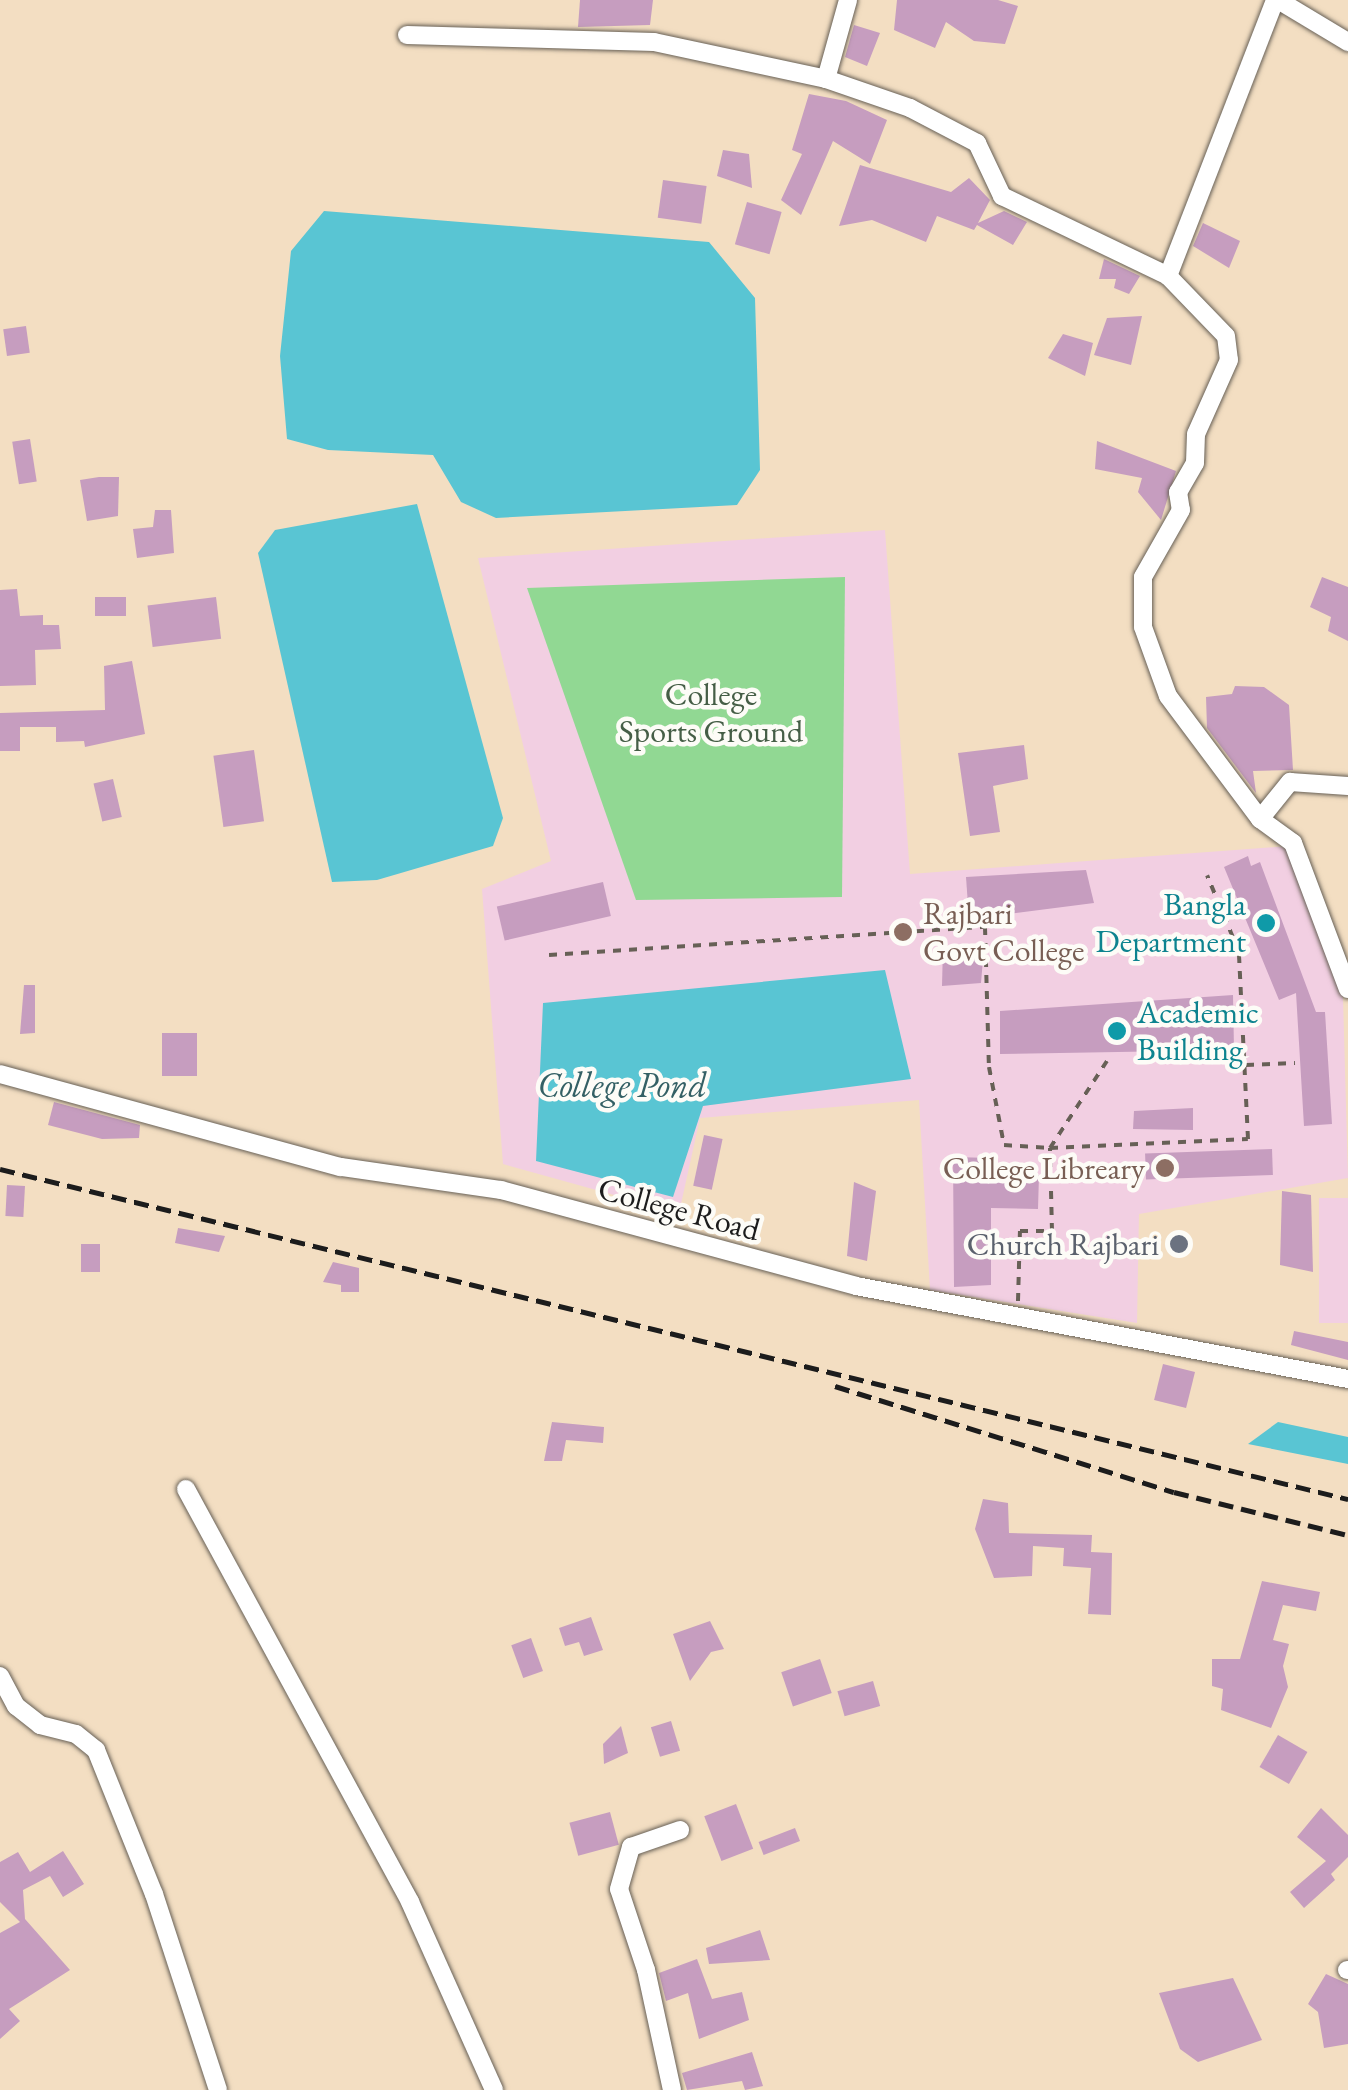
<!DOCTYPE html>
<html>
<head>
<meta charset="utf-8">
<style>
  body { margin:0 }
  #map { position:relative; width:1348px; height:2090px; overflow:hidden; background:#f3dec2; font-family:"EB Garamond",serif }
  div>[style] { position:absolute }
  [style*='--x'] { left:calc(var(--x)*1px); top:calc(var(--y)*1px); width:calc(var(--w)*1px); rotate:calc(var(--a)*1deg) }
  .built>* { inset:0; background:#f2cfe2; transform-origin:0 0 }
  .green>* { inset:0; background:#91d893 }
  .water>* { inset:0; background:#59c5d3 }
  .building>* { inset:0; background:#c69dbf; transform-origin:0 0 }
  .path>* { height:4px; margin-top:-2px; transform-origin:0; background:repeating-linear-gradient(90deg,#676056 0 8px,transparent 0 16px) }
  .roads { filter:drop-shadow(0 0 2px #676056) drop-shadow(0 0 2px #676056) }
  .minor>* { height:18px; margin:-9px; padding:0 9px; transform-origin:9px; border-radius:9px; background:#fff }
  .rail>* { height:5px; margin-top:-2.5px; transform-origin:0; background:repeating-linear-gradient(90deg,#1c1c1c 0 15px,transparent 0 23px) }
  .dots>* { width:28px; height:28px; translate:-50% -50%; box-sizing:border-box; border:5px solid #fdfcf7; border-radius:50% }
  span { translate:-50% -50%; white-space:nowrap; text-align:center; line-height:1.15; -webkit-text-stroke:9px #fdfcf7; paint-order:stroke }
  .park-label { font-size:32px; color:#455e46 }
  .culture-label { font-size:32px; color:#0d838f }
  .right { translate:-100% -50%; text-align:right }
  .left { translate:0 -50%; text-align:left }
  .education-label { font-size:32px; color:#785e54 }
  .street-label { font-size:32px; color:#1c1c1c }
  .worship-label { font-size:32px; color:#5b616d }
  .water-label { font-size:35px; color:#346065; font-style:italic }
</style>
</head>
<body>
<div id="map">
  <div class="built">
    <div style="clip-path:polygon(885px 530px,910px 874px,1289px 846px,1343px 998px,1348px 1178px,1139px 1214px,1137px 1323px,930px 1290px,919px 1100px,700px 1118px,679px 1213px,503px 1164px,482px 889px,551px 861px,478px 558px)"></div>
    <div style="left:1319px;top:1198px;width:29px;height:125px"></div>
  </div>
  <div class="green">
    <div style="clip-path:polygon(845px 577px,842px 897px,636px 900px,527px 588px)"></div>
  </div>
  <div class="water">
    <div style="clip-path:polygon(324px 211px,709px 242px,755px 298px,760px 470px,737px 505px,496px 518px,461px 502px,433px 455px,328px 450px,287px 439px,280px 356px,291px 251px)"></div>
    <div style="clip-path:polygon(417px 504px,503px 818px,493px 846px,377px 880px,332px 882px,258px 553px,275px 530px)"></div>
    <div style="clip-path:polygon(885px 970px,911px 1079px,703px 1106px,673px 1197px,536px 1161px,543px 1003px)"></div>
    <div style="clip-path:polygon(1278px 1422px,1348px 1437px,1348px 1464px,1248px 1444px)"></div>
  </div>
  <div class="building">
    <div style="clip-path:polygon(580px 0,653px 0,650px 25px,578px 27px)"></div>
    <div style="clip-path:polygon(897px 0,998px 0,1018px 6px,1005px 44px,974px 41px,946px 22px,935px 48px,894px 30px)"></div>
    <div style="clip-path:polygon(854px 25px,880px 33px,867px 66px,845px 57px)"></div>
    <div style="clip-path:polygon(809px 94px,846px 101px,887px 120px,870px 164px,833px 141px,801px 215px,781px 200px,802px 154px,792px 150px)"></div>
    <div style="clip-path:polygon(723px 150px,749px 154px,752px 188px,717px 176px)"></div>
    <div style="clip-path:polygon(860px 165px,951px 192px,969px 178px,990px 200px,978px 223px,1004px 211px,1027px 222px,1013px 245px,977px 225px,974px 230px,937px 216px,926px 242px,872px 220px,839px 226px)"></div>
    <div style="left:663px;top:180px;width:44px;height:38px;rotate:8deg"></div>
    <div style="left:747px;top:202px;width:36px;height:44px;rotate:16deg"></div>
    <div style="clip-path:polygon(1203px 223px,1240px 241px,1229px 268px,1193px 246px)"></div>
    <div style="clip-path:polygon(1104px 259px,1140px 276px,1129px 294px,1114px 288px,1116px 279px,1099px 279px)"></div>
    <div style="clip-path:polygon(1142px 316px,1131px 365px,1094px 355px,1107px 318px)"></div>
    <div style="left:26px;top:326px;width:27px;height:23px;rotate:82deg"></div>
    <div style="clip-path:polygon(1063px 334px,1093px 343px,1085px 376px,1048px 358px)"></div>
    <div style="left:30px;top:439px;width:43px;height:18px;rotate:81deg"></div>
    <div style="clip-path:polygon(1097px 441px,1176px 471px,1161px 520px,1138px 492px,1142px 478px,1095px 469px)"></div>
    <div style="clip-path:polygon(99px 477px,119px 477px,118px 516px,87px 521px,80px 480px)"></div>
    <div style="clip-path:polygon(155px 510px,171px 510px,174px 553px,137px 558px,133px 529px,153px 527px)"></div>
    <div style="clip-path:polygon(1322px 577px,1348px 587px,1348px 641px,1328px 631px,1331px 617px,1310px 607px)"></div>
    <div style="clip-path:polygon(17px 589px,20px 616px,43px 615px,43px 625px,59px 625px,61px 649px,35px 650px,36px 685px,0 686px,0 590px)"></div>
    <div style="left:95px;top:597px;width:31px;height:19px"></div>
    <div style="left:216px;top:597px;width:42px;height:69px;rotate:83deg"></div>
    <div style="clip-path:polygon(132px 661px,145px 734px,85px 747px,84px 741px,56px 742px,56px 727px,20px 727px,20px 751px,0 751px,0 713px,105px 710px,104px 666px)"></div>
    <div style="clip-path:polygon(1235px 686px,1264px 687px,1289px 705px,1293px 770px,1253px 771px,1256px 793px,1207px 728px,1206px 697px,1232px 694px)"></div>
    <div style="clip-path:polygon(1024px 745px,1028px 779px,993px 786px,1000px 832px,970px 836px,958px 753px)"></div>
    <div style="left:254px;top:750px;width:72px;height:41px;rotate:82deg"></div>
    <div style="left:113px;top:779px;width:39px;height:20px;rotate:77deg"></div>
    <div style="clip-path:polygon(1248px 856px,1251px 866px,1260px 862px,1316px 1012px,1325px 1012px,1332px 1124px,1304px 1126px,1296px 993px,1279px 1000px,1224px 867px)"></div>
    <div style="clip-path:polygon(1086px 870px,1094px 903px,969px 919px,966px 877px)"></div>
    <div style="left:603px;top:882px;width:35px;height:109px;rotate:77deg"></div>
    <div style="clip-path:polygon(943px 947px,984px 947px,981px 983px,942px 986px)"></div>
    <div style="clip-path:polygon(24px 985px,35px 985px,35px 1033px,20px 1034px)"></div>
    <div style="clip-path:polygon(1233px 995px,1234px 1050px,1000px 1054px,1000px 1011px)"></div>
    <div style="left:162px;top:1033px;width:35px;height:43px"></div>
    <div style="clip-path:polygon(54px 1102px,140px 1125px,139px 1138px,102px 1139px,48px 1125px)"></div>
    <div style="clip-path:polygon(1193px 1108px,1193px 1130px,1133px 1129px,1134px 1111px)"></div>
    <div style="left:704px;top:1135px;width:19px;height:52px;rotate:12deg"></div>
    <div style="left:1272px;top:1149px;width:26px;height:127px;rotate:88deg"></div>
    <div style="clip-path:polygon(953px 1157px,991px 1158px,991px 1174px,1039px 1175px,1038px 1209px,991px 1208px,991px 1285px,954px 1287px)"></div>
    <div style="clip-path:polygon(854px 1182px,876px 1191px,867px 1261px,847px 1256px)"></div>
    <div style="left:7px;top:1185px;width:18px;height:31px;rotate:3deg"></div>
    <div style="clip-path:polygon(1282px 1191px,1311px 1195px,1313px 1272px,1280px 1265px)"></div>
    <div style="clip-path:polygon(178px 1228px,225px 1236px,219px 1252px,175px 1243px)"></div>
    <div style="left:81px;top:1244px;width:19px;height:28px"></div>
    <div style="clip-path:polygon(333px 1262px,359px 1268px,359px 1292px,341px 1292px,341px 1285px,323px 1282px)"></div>
    <div style="clip-path:polygon(1294px 1331px,1348px 1342px,1348px 1360px,1291px 1345px)"></div>
    <div style="left:1163px;top:1364px;width:33px;height:37px;rotate:14deg"></div>
    <div style="clip-path:polygon(552px 1422px,604px 1427px,603px 1443px,566px 1440px,562px 1461px,544px 1461px)"></div>
    <div style="clip-path:polygon(983px 1499px,1008px 1503px,1009px 1533px,1092px 1535px,1091px 1552px,1112px 1553px,1111px 1615px,1088px 1614px,1091px 1568px,1063px 1566px,1064px 1548px,1033px 1546px,1032px 1576px,994px 1578px,975px 1529px)"></div>
    <div style="clip-path:polygon(1262px 1581px,1320px 1592px,1316px 1611px,1283px 1605px,1273px 1640px,1289px 1644px,1283px 1666px,1288px 1687px,1271px 1728px,1221px 1710px,1223px 1689px,1212px 1686px,1212px 1659px,1240px 1659px)"></div>
    <div style="clip-path:polygon(591px 1617px,603px 1650px,584px 1656px,579px 1642px,565px 1646px,559px 1628px)"></div>
    <div style="clip-path:polygon(710px 1621px,724px 1649px,711px 1652px,690px 1681px,673px 1634px)"></div>
    <div style="left:531px;top:1638px;width:35px;height:21px;rotate:70deg"></div>
    <div style="left:820px;top:1659px;width:36px;height:41px;rotate:71deg"></div>
    <div style="left:873px;top:1681px;width:26px;height:37px;rotate:74deg"></div>
    <div style="left:671px;top:1721px;width:31px;height:21px;rotate:73deg"></div>
    <div style="clip-path:polygon(621px 1726px,628px 1753px,604px 1764px,603px 1744px)"></div>
    <div style="left:1278px;top:1735px;width:34px;height:37px;rotate:30deg"></div>
    <div style="left:736px;top:1804px;width:48px;height:34px;rotate:69deg"></div>
    <div style="clip-path:polygon(1321px 1808px,1348px 1835px,1348px 1857px,1331px 1874px,1335px 1880px,1304px 1908px,1290px 1892px,1326px 1861px,1297px 1837px)"></div>
    <div style="left:610px;top:1812px;width:34px;height:42px;rotate:75deg"></div>
    <div style="left:795px;top:1828px;width:14px;height:39px;rotate:69deg"></div>
    <div style="clip-path:polygon(63px 1851px,84px 1884px,63px 1897px,50px 1876px,23px 1890px,25px 1919px,70px 1970px,9px 2009px,20px 2021px,0 2039px,0 1933px,20px 1922px,0 1902px,0 1862px,18px 1852px,30px 1872px)"></div>
    <div style="clip-path:polygon(760px 1930px,770px 1960px,709px 1964px,706px 1948px)"></div>
    <div style="clip-path:polygon(697px 1959px,712px 1999px,742px 1992px,749px 2020px,699px 2039px,688px 1993px,666px 2001px,659px 1973px)"></div>
    <div style="clip-path:polygon(1326px 1974px,1348px 1984px,1348px 2044px,1324px 2048px,1318px 2012px,1308px 2004px)"></div>
    <div style="clip-path:polygon(1233px 1978px,1262px 2040px,1198px 2062px,1180px 2049px,1159px 1993px)"></div>
    <div style="clip-path:polygon(752px 2052px,763px 2086px,745px 2090px,742px 2081px,687px 2090px,682px 2073px)"></div>
  </div>
  <div class="path">
    <div style="--x:549;--y:955;--w:437;--a:-3.7"></div>
    <div style="--x:985;--y:927;--w:140;--a:88.4"></div>
    <div style="--x:989;--y:1067;--w:79;--a:79.1"></div>
    <div style="--x:1004;--y:1145;--w:46;--a:3.7"></div>
    <div style="--x:1050;--y:1148;--w:104;--a:-56.8"></div>
    <div style="--x:1246;--y:1065;--w:49;--a:-2.3"></div>
    <div style="--x:1018;--y:1301;--w:70;--a:-88.4"></div>
    <div style="--x:1020;--y:1231;--w:32;--a:0"></div>
    <div style="--x:1052;--y:1231;--w:83;--a:-91.4"></div>
    <div style="--x:1050;--y:1148;--w:198;--a:-2.6"></div>
    <div style="--x:1248;--y:1139;--w:187;--a:-92.8"></div>
    <div style="--x:1239;--y:952;--w:83;--a:-112.6"></div>
  </div>
  <div class="roads">
    <div class="minor">
      <div style="--x:1278;--y:0;--w:82;--a:31"></div>
      <div style="--x:407;--y:35;--w:247;--a:1.6"></div>
      <div style="--x:654;--y:42;--w:176;--a:12.1"></div>
      <div style="--x:826;--y:79;--w:89;--a:19"></div>
      <div style="--x:910;--y:108;--w:76;--a:27.6"></div>
      <div style="--x:977;--y:143;--w:59;--a:64.7"></div>
      <div style="--x:1002;--y:196;--w:184;--a:25.7"></div>
      <div style="--x:1168;--y:276;--w:83;--a:46"></div>
      <div style="--x:1226;--y:336;--w:24;--a:83"></div>
      <div style="--x:1229;--y:360;--w:81;--a:114"></div>
      <div style="--x:1196;--y:434;--w:29;--a:92"></div>
      <div style="--x:1195;--y:463;--w:34;--a:120"></div>
      <div style="--x:1178;--y:492;--w:18;--a:81"></div>
      <div style="--x:1181;--y:510;--w:77;--a:119.6"></div>
      <div style="--x:1143;--y:577;--w:50;--a:90"></div>
      <div style="--x:1143;--y:627;--w:73;--a:70.1"></div>
      <div style="--x:1168;--y:696;--w:154;--a:53.2"></div>
      <div style="--x:1260;--y:819;--w:41;--a:36"></div>
      <div style="--x:1293;--y:843;--w:156;--a:69.4"></div>
      <div style="--x:826;--y:79;--w:82;--a:-74.4"></div>
      <div style="--x:1168;--y:276;--w:296;--a:-68.8"></div>
      <div style="--x:1260;--y:819;--w:48;--a:-51"></div>
      <div style="--x:1290;--y:782;--w:58;--a:3.9"></div>
      <div style="--x:0;--y:1074;--w:353;--a:15.3"></div>
      <div style="--x:341;--y:1167;--w:162;--a:8.2"></div>
      <div style="--x:501;--y:1190;--w:368;--a:15.1"></div>
      <div style="--x:856;--y:1286;--w:501;--a:10.7"></div>
      <div style="--x:186;--y:1489;--w:470;--a:61.5"></div>
      <div style="--x:410;--y:1902;--w:206;--a:65.9"></div>
      <div style="--x:0;--y:1676;--w:34;--a:62"></div>
      <div style="--x:16;--y:1706;--w:31;--a:38"></div>
      <div style="--x:40;--y:1725;--w:37;--a:14"></div>
      <div style="--x:76;--y:1734;--w:26;--a:39"></div>
      <div style="--x:96;--y:1750;--w:155;--a:68.1"></div>
      <div style="--x:154;--y:1894;--w:206;--a:71.9"></div>
      <div style="--x:1347;--y:1970;--w:1;--a:0"></div>
      <div style="--x:672;--y:2090;--w:123;--a:-102.2"></div>
      <div style="--x:646;--y:1970;--w:85;--a:-108.4"></div>
      <div style="--x:619;--y:1889;--w:44;--a:-74.1"></div>
      <div style="--x:631;--y:1847;--w:52;--a:-19.1"></div>
    </div>
  </div>
  <div class="rail">
    <div style="--x:0;--y:1169;--w:1388;--a:13.76"></div>
    <div style="--x:835;--y:1386;--w:355;--a:17.4"></div>
    <div style="--x:1174;--y:1492;--w:179;--a:13.9"></div>
  </div>
  <div class="dots">
    <div style="left:1266px;top:923px;background:#0f9aa8"></div>
    <div style="left:903px;top:932px;background:#8d6e63"></div>
    <div style="left:1117px;top:1031px;background:#0f9aa8"></div>
    <div style="left:1165px;top:1168px;background:#8d6e63"></div>
    <div style="left:1179px;top:1244px;background:#6b7280"></div>
  </div>
  <div class="park-label">
    <span style="left:711px;top:713px">College<br>Sports Ground</span>
  </div>
  <div class="culture-label">
    <span class="right" style="left:1246px;top:923px">Bangla<br>Department</span>
    <span class="left" style="left:1137px;top:1031px">Academic<br>Building</span>
  </div>
  <div class="education-label">
    <span class="left" style="left:923px;top:932px">Rajbari<br>Govt College</span>
    <span class="right" style="left:1145px;top:1168px">College Libreary</span>
  </div>
  <div class="street-label">
    <span style="left:679px;top:1209px;rotate:15deg">College Road</span>
  </div>
  <div class="worship-label">
    <span class="right" style="left:1159px;top:1244px">Church Rajbari</span>
  </div>
  <div class="water-label">
    <span style="left:622px;top:1085px">College Pond</span>
  </div>
</div>
</body>
</html>
